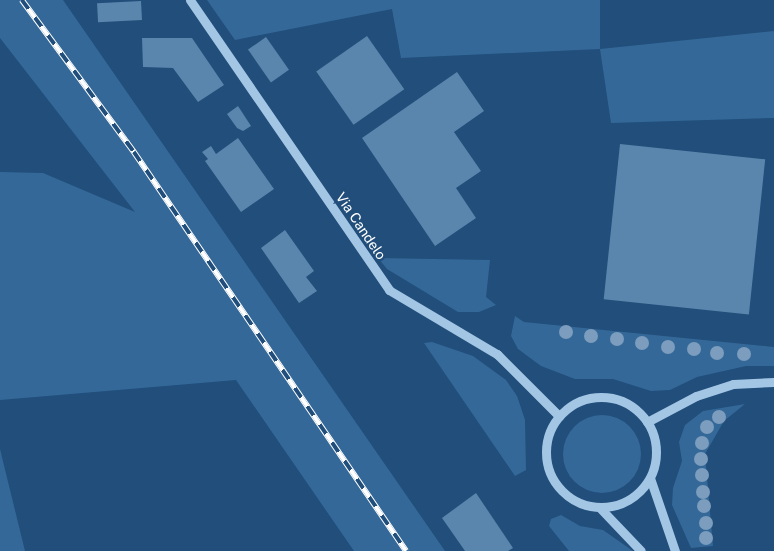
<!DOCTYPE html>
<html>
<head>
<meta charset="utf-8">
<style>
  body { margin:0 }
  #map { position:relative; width:774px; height:551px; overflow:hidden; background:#214e7a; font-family:"Public Sans",sans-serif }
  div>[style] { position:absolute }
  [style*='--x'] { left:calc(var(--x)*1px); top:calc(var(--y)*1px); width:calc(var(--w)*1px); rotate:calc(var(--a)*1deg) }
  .green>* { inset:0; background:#346898 }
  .round { border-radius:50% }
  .building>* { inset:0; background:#5a85ad; transform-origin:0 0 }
  .minor>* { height:9px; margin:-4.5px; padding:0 4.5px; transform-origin:4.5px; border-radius:4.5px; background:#a3c6e5 }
  .minor>.ring { margin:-4.5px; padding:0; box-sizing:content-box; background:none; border:9px solid #a3c6e5; border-radius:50% }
  .rail>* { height:5.5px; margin-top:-2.75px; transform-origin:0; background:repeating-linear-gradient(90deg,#214e7a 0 11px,#fff 0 22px); box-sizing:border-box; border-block:1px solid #fff }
  .trees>* { width:14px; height:14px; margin:-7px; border-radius:50%; background:#7c9dbd }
  span { translate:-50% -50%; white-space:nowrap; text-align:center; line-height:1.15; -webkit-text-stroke:5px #214e7a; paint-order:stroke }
  .street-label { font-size:14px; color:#fff }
</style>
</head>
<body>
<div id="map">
  <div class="green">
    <div style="clip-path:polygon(0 0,63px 0,445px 551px,354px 551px,236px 380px,0 400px,0 172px,43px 173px,135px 212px,0 38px)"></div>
    <div style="clip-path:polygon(207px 0,600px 0,600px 49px,774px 31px,774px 118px,611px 123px,600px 49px,401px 58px,392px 9px,235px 40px)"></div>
    <div style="clip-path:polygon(378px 258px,490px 260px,486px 297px,496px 305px,479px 312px,458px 312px,387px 269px)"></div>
    <div style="clip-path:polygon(515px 316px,524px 322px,774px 347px,774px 366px,746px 366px,697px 377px,670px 390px,651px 391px,613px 379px,575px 379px,541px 366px,518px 349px,511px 336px)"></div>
    <div style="clip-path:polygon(432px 342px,473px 356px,506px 380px,517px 396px,525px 420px,526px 470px,515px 476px,424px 343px)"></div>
    <div style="clip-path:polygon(745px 404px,724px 421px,705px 454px,713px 546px,691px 548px,672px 505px,673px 488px,682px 461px,679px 442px,685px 425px,703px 411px)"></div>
    <div class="round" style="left:563px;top:415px;width:78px;height:78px"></div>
    <div style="clip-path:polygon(0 449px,25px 551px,0 551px)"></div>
    <div style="clip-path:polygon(561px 515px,580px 526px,603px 530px,633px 551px,569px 551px,549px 526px,551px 519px)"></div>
  </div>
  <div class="building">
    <div style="left:141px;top:1px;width:19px;height:44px;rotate:87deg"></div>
    <div style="left:367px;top:36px;width:65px;height:62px;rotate:55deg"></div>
    <div style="left:266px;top:37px;width:40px;height:22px;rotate:55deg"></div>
    <div style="clip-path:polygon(142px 38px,192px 38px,224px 85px,198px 102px,173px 68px,143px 67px)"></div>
    <div style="clip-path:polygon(457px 72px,484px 111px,454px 132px,481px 171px,456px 188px,476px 218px,435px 246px,362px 138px)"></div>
    <div style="clip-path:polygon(238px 106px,251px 126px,243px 131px,237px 128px,227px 114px)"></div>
    <div style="clip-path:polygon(238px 138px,274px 189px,241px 212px,205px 161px,208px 159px,202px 152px,211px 146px,216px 154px)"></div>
    <div style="left:620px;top:144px;width:146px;height:156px;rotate:6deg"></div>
    <div style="clip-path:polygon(285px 230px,314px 271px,306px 277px,317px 291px,299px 303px,261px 248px)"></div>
    <div style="clip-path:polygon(476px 493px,513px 548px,508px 551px,465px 551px,442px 518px)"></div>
  </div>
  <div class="minor">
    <div style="--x:190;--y:0;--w:352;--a:55.5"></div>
    <div style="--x:389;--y:290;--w:126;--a:30.7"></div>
    <div style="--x:497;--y:354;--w:88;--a:45"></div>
    <div class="ring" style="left:546px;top:397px;width:101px;height:101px"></div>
    <div style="--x:647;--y:422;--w:55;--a:-28"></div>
    <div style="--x:696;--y:396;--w:39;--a:-18"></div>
    <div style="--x:733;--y:384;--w:41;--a:-2.8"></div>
    <div style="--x:650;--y:478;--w:77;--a:71.1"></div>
    <div style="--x:600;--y:508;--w:59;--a:46.4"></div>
  </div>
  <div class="rail">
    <div style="--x:22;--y:0;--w:189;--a:53.6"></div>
    <div style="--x:134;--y:152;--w:483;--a:55.7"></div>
  </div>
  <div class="trees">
    <div style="left:566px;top:332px"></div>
    <div style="left:591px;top:336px"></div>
    <div style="left:617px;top:339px"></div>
    <div style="left:642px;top:343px"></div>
    <div style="left:668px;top:347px"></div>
    <div style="left:694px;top:349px"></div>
    <div style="left:717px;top:353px"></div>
    <div style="left:744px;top:354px"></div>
    <div style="left:719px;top:417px"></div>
    <div style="left:707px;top:427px"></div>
    <div style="left:702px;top:443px"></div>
    <div style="left:701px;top:459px"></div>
    <div style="left:702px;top:475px"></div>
    <div style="left:703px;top:492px"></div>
    <div style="left:704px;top:506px"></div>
    <div style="left:706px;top:523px"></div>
    <div style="left:706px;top:538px"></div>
  </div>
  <div class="street-label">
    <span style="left:361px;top:226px;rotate:56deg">Via Candelo</span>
  </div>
</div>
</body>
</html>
